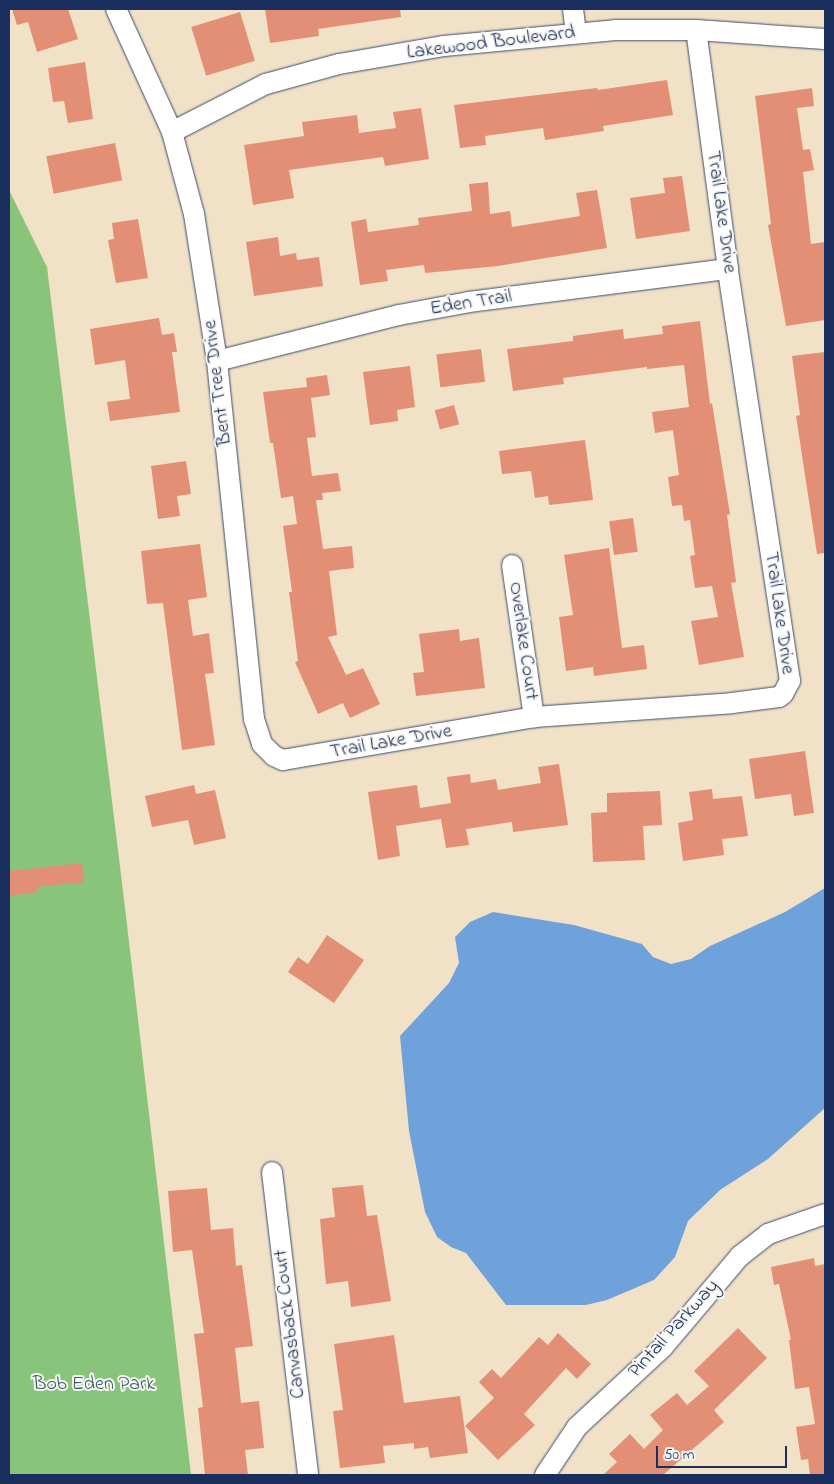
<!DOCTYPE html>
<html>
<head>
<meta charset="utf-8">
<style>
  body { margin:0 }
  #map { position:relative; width:834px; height:1484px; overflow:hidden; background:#f1e2c7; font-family:"Indie Flower",sans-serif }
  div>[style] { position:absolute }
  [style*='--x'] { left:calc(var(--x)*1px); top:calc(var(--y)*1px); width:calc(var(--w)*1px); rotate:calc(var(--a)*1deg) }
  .green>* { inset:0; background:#88c479 }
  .water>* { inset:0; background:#6fa2db }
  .building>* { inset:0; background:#e28f76; transform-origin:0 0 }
  .roads { filter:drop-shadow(0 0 1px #3b4a6e) drop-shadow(0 0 1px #3b4a6e) }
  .street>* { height:20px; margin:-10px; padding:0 10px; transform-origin:10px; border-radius:10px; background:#fff }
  span { translate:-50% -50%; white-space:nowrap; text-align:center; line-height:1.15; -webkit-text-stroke:4px #f6f6f2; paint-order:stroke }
  .street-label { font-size:20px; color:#1b2f5e }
  .park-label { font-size:20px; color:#3c5c66 }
  .frame { position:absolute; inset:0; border:10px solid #1b2f5e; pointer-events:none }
  .scale { position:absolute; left:656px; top:1446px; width:131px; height:22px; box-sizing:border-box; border:2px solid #1b2f5e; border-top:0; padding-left:6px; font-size:15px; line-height:18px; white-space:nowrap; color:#1b2f5e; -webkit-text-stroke:4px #f6f6f2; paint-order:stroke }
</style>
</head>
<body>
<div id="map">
  <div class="green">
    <div style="clip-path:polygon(9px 190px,47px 267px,126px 916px,191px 1475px,9px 1475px)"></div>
  </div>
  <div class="water">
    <div style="clip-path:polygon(825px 888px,825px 1108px,768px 1159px,720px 1190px,688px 1221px,675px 1257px,654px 1280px,607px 1300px,586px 1305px,506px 1305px,466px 1253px,451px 1247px,437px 1237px,425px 1212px,409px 1131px,400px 1036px,449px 983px,459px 963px,455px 937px,470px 922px,493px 912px,574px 925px,642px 944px,653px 957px,671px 964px,691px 959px,710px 946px,785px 912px)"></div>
  </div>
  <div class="building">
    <div style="clip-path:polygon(12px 9px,68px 9px,78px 39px,37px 52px,28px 22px,17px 25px)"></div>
    <div style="clip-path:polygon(265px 9px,400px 9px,401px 17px,318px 29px,319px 36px,270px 43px)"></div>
    <div style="left:240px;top:12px;width:51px;height:51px;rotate:73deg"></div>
    <div style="clip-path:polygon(85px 62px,93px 119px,68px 123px,64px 101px,53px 102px,48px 68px)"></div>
    <div style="clip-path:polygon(667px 80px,673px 115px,603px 126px,604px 131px,545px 140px,543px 128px,485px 136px,486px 145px,460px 148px,454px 105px,597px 88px,598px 90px)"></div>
    <div style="clip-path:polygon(812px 88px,814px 106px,797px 108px,803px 150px,810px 149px,814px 170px,803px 172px,811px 244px,825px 242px,825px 320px,786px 326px,768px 225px,771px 224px,755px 96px)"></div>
    <div style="clip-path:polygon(421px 108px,429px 159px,385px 166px,383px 157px,289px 170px,294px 198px,253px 205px,244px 145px,304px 136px,302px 122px,357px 115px,359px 133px,396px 128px,393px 112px)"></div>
    <div style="left:115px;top:143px;width:38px;height:70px;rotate:79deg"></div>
    <div style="clip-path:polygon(682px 176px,690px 231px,636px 239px,630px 198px,665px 193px,663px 178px)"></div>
    <div style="clip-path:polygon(488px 182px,490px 214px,510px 211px,512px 227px,580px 216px,576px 193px,597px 190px,607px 248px,498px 266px,425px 273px,424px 265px,386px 270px,388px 281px,360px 285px,351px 222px,366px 219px,368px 232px,419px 225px,418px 218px,472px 211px,469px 184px)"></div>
    <div style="clip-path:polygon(138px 219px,148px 278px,116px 283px,108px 240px,114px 239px,112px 223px)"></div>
    <div style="clip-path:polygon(278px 237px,280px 256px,296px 253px,297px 260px,319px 257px,323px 286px,254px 296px,246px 242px)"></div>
    <div style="clip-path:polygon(159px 318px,162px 335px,174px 333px,177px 352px,172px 352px,180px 412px,110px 421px,107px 402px,130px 399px,125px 360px,95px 365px,90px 329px)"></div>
    <div style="clip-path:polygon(700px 321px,710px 404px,712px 403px,730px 514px,727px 515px,736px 582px,731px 583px,744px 657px,699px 665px,691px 621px,718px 617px,712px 586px,695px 588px,690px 556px,695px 555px,690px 520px,684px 521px,682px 505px,672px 506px,668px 477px,679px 475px,673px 430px,655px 433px,652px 412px,689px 407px,684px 365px,647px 369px,647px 367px,563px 378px,564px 384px,513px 391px,507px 349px,573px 341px,573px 336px,623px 329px,624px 339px,663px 334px,662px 326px)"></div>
    <div style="left:481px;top:349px;width:33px;height:45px;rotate:83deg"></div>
    <div style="clip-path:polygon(825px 352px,825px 553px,817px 554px,796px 416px,800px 415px,792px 356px)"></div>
    <div style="clip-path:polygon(410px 366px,415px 407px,397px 410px,398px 421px,370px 425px,363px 372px)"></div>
    <div style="clip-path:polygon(327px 375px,330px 395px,311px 398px,316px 437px,307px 438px,312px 476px,338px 473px,341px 491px,322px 493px,323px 500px,316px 500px,323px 549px,352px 546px,354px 568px,329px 571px,337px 635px,328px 637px,346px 675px,363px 668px,380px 704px,350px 718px,343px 703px,318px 714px,295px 662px,298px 661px,289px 592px,292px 592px,283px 526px,297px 524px,293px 496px,281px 498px,273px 443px,270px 443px,263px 392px,307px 387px,306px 378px)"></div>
    <div style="left:454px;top:405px;width:20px;height:20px;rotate:75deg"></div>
    <div style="clip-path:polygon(585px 440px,593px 500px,549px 505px,548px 496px,535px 498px,531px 471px,502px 474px,499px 451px)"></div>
    <div style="clip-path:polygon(186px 461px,191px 494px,177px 496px,180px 516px,158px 519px,151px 466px)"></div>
    <div style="left:633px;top:518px;width:34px;height:24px;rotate:82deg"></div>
    <div style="clip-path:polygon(200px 544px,207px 597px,188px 600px,193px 636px,209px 633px,214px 673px,205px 674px,215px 745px,182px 750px,163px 603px,147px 604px,141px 551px)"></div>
    <div style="clip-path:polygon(609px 548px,622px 648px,644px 645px,647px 669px,594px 676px,593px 667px,566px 671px,559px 617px,573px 615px,564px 555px)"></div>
    <div style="clip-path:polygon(459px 629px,460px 641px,479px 638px,485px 688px,416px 696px,413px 673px,424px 672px,419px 634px)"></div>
    <div style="clip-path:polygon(805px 751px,814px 813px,794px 816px,791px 794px,755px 799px,749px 759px)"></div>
    <div style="clip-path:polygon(559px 764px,568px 825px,513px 832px,512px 822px,466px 829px,469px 845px,446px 848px,441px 819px,396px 826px,400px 856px,378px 860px,368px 792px,417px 785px,420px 808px,451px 803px,447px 777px,470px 774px,471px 783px,496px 779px,498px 790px,541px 783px,538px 767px)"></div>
    <div style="clip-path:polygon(194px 785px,196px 794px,215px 790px,226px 838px,194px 845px,188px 820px,152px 827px,145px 796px)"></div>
    <div style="clip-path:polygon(712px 789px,713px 799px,742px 796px,748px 836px,722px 839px,724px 855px,683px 861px,678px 823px,693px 820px,689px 792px)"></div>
    <div style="clip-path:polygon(660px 791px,662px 825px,643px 826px,645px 860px,593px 862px,591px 813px,607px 812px,607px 793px)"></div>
    <div style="clip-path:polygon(82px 863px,84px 882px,37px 887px,38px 892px,9px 896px,9px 871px)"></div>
    <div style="clip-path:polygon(327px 935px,364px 960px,334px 1003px,288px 972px,298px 957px,308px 964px)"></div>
    <div style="clip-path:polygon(363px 1185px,367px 1216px,377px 1215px,391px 1301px,351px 1307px,348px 1281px,326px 1284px,320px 1219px,335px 1217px,332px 1188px)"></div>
    <div style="clip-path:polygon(207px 1188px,211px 1230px,233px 1228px,236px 1266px,242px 1265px,253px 1346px,235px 1348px,241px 1403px,259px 1401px,264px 1448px,245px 1450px,248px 1475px,205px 1475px,198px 1408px,203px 1407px,194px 1334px,204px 1333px,192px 1250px,173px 1252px,168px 1191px)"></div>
    <div style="clip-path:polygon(814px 1258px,815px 1266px,825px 1264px,825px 1475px,810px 1475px,808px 1459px,801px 1460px,796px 1427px,815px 1424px,809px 1387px,795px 1389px,789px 1340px,791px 1340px,779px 1284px,774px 1285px,771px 1267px)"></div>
    <div style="clip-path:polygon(738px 1328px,767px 1358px,714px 1410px,724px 1422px,663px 1475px,603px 1475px,617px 1462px,609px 1454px,630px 1434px,644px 1449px,663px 1430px,650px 1415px,677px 1393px,687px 1405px,709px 1386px,694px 1371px)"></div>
    <div style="clip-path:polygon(558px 1333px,591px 1364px,577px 1379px,566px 1368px,524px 1414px,535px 1425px,498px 1460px,465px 1426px,494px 1398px,479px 1382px,492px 1369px,501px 1378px,539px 1337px,548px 1345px)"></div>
    <div style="clip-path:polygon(394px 1335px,404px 1403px,460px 1396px,468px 1453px,430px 1458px,428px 1447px,414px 1449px,414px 1443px,383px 1446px,385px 1463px,340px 1468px,333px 1411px,343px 1410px,334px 1344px)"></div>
  </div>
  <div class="roads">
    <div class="street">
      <div style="--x:116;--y:9;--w:135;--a:65.5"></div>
      <div style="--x:172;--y:132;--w:85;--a:75"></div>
      <div style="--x:194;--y:214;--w:149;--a:81.1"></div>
      <div style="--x:217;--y:361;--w:360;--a:84.1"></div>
      <div style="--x:254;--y:719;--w:26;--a:72"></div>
      <div style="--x:262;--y:744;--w:17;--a:45"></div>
      <div style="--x:274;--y:756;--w:10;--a:24"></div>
      <div style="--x:283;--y:760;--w:255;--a:-9.7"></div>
      <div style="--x:534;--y:717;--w:198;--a:-4"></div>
      <div style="--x:732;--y:703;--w:47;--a:-7.3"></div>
      <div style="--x:779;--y:697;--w:5;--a:-37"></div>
      <div style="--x:783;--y:694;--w:15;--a:-62"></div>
      <div style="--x:790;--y:681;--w:417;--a:-98.6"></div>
      <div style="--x:728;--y:269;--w:241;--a:-97.6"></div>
      <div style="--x:573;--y:9;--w:23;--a:83"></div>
      <div style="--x:172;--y:132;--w:106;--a:-27.1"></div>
      <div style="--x:266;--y:84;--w:76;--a:-15.3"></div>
      <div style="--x:339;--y:64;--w:107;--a:-9.7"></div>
      <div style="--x:444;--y:46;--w:172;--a:-5.3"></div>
      <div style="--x:615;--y:30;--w:81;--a:0"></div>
      <div style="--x:696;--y:30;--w:129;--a:4"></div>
      <div style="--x:217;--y:361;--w:188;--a:-14.2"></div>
      <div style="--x:399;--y:315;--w:71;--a:-10.5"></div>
      <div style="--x:469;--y:302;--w:261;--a:-7.3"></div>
      <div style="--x:512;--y:565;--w:154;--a:81.8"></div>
      <div style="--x:272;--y:1172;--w:305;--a:83.2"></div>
      <div style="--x:545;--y:1475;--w:58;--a:-56.3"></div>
      <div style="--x:577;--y:1427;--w:117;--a:-42.9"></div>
      <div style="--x:663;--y:1347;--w:119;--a:-49.8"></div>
      <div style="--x:740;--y:1256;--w:36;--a:-38"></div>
      <div style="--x:768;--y:1234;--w:60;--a:-19.3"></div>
    </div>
  </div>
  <div class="street-label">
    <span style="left:491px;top:43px;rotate:-7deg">Lakewood Boulevard</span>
    <span style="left:721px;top:212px;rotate:82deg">Trail Lake Drive</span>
    <span style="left:471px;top:303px;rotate:-9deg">Eden Trail</span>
    <span style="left:218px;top:383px;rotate:-97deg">Bent Tree Drive</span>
    <span style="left:779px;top:613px;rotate:82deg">Trail Lake Drive</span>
    <span style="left:523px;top:641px;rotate:82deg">Overlake Court</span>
    <span style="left:391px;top:742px;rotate:-10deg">Trail Lake Drive</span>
    <span style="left:290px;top:1324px;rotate:-97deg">Canvasback Court</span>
    <span style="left:674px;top:1329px;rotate:-48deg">Pintail Parkway</span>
  </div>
  <div class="park-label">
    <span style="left:94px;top:1384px">Bob Eden Park</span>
  </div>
  <div class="frame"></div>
  <div class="scale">50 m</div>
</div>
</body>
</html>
